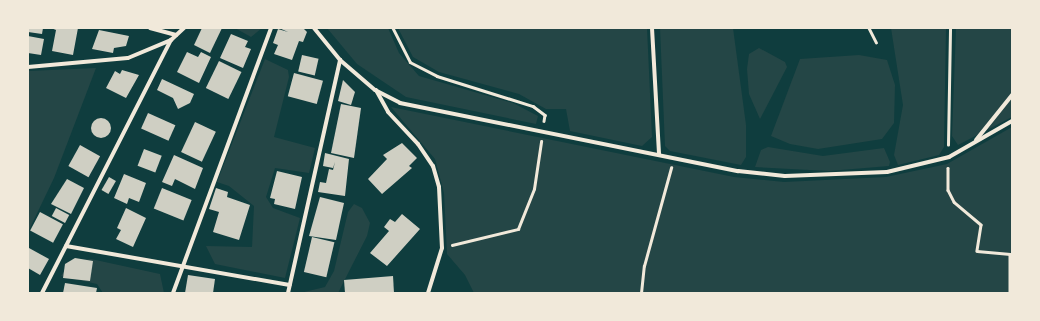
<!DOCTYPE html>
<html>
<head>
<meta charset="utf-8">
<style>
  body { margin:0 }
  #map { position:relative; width:1040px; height:321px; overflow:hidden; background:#0f3d3e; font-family:Cabin,sans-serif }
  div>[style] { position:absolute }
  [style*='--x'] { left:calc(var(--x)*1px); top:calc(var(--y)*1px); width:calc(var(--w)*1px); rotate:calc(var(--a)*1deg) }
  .green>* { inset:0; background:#244646 }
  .building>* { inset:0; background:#cfcfc3; transform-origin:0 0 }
  .round { border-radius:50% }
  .path>* { height:2.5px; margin:-1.25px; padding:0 1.25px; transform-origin:1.25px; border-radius:1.25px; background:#f1e9da }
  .minor>* { height:4px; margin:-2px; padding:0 2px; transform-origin:2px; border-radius:2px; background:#f1e9da }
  span { translate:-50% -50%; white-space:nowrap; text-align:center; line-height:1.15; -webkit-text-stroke:4px #f1e9da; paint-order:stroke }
  .frame { position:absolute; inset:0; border:29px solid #f1e9da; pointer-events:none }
</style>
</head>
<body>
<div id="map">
  <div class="green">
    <div style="clip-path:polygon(235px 28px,262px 28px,251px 37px)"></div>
    <div style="clip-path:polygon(327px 28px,388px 28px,399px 53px,419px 76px,513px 103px,538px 116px,536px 124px,406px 97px,357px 64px)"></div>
    <div style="clip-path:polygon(398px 28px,647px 28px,652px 137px,642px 146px,570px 131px,566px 109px,546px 109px,519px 94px,439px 72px,413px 57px)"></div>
    <div style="clip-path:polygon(660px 28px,733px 28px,746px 125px,746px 157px,741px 165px,670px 151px,665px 146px)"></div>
    <div style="clip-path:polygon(891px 28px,946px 28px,944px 147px,939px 155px,898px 165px,894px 155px,903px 105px)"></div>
    <div style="clip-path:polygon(956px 28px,1012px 28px,1012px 117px,958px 145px,952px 136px)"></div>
    <div style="clip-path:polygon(759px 48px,785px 62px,787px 67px,760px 119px,749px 94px,747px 69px,749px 54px)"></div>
    <div style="clip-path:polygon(859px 55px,887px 60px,895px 85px,894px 123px,882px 139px,818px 149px,790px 144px,771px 136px,800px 59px)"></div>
    <div style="clip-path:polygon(265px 59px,288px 70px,289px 77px,274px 137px,315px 148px,309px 173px,275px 168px,266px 197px,273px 208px,300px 218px,285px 278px,215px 264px,206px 246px,252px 247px,254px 206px,229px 186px,217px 182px)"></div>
    <div style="clip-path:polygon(96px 68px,54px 178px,28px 232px,28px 71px)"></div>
    <div style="clip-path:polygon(391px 107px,734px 177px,784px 182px,886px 177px,947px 164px,1012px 127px,1012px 293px,474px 293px,465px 275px,447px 254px,444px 193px,435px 159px)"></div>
    <div style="clip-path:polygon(768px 147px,823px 156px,884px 148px,890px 162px,889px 166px,829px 171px,755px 167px,761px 150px)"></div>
    <div style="clip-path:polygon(354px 204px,362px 208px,370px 223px,367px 236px,338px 293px,300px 293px,325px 287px,334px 271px,348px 212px)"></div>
    <div style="clip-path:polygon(91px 259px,160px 274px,164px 293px,103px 293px,97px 284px,61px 276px,71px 261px)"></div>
  </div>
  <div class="building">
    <div style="clip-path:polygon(28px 28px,43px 28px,42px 34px,28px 32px)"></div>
    <div style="clip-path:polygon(51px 28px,78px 28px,73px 55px,52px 51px,56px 30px)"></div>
    <div style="clip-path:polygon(202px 28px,222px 28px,210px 53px,194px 45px)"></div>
    <div style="clip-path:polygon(279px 28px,303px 28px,307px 32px,303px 42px,299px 41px,292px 60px,274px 54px,278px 45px,273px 43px,278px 29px,288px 32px)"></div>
    <div style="clip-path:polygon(99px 30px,129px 36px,126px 46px,114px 48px,113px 53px,92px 49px)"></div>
    <div style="clip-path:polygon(231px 34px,248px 41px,245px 47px,251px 49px,243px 68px,220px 58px)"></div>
    <div style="clip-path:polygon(28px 36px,44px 39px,41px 55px,28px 53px)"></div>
    <div style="clip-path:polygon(187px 52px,198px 57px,201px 52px,211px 57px,199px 83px,177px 72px)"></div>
    <div style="left:302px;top:55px;width:17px;height:17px;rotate:13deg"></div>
    <div style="left:219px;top:61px;width:25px;height:30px;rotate:26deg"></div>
    <div style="clip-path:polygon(122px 70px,139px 75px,126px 98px,106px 88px,115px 71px,120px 74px)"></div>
    <div style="left:294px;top:73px;width:30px;height:24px;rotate:15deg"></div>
    <div style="clip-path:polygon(162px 79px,194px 94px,190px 103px,178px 109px,173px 98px,157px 90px)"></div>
    <div style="clip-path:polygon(343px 80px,355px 92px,351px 105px,338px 101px)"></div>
    <div style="clip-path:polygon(341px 104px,361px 108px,354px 158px,331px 153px)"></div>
    <div style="left:148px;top:113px;width:30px;height:17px;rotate:24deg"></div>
    <div class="round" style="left:91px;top:118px;width:20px;height:20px"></div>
    <div style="left:195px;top:122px;width:23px;height:33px;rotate:25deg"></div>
    <div style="clip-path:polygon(402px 143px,417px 158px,409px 166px,412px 168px,382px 194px,368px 179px,387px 159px,383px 155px)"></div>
    <div style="left:80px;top:145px;width:23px;height:24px;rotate:29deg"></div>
    <div style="left:144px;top:149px;width:19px;height:18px;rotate:21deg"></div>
    <div style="clip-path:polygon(325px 153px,349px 159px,345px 196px,318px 192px,320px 182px,326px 183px,329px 169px,333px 170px,335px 162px,333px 168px,323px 166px)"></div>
    <div style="clip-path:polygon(174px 155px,203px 168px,195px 189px,175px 179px,172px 186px,162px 182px)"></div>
    <div style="clip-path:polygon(277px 171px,302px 177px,295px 209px,274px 204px,275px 199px,270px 198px)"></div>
    <div style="clip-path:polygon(124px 174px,146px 183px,139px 202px,129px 198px,127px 204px,114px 198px)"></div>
    <div style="left:109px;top:177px;width:8px;height:15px;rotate:30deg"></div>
    <div style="clip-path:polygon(67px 179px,84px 188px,71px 214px,51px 204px)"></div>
    <div style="left:162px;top:188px;width:32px;height:22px;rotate:22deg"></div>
    <div style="clip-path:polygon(216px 188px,228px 192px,227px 197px,250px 205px,239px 240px,213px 232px,219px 212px,209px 209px)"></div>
    <div style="clip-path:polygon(320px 197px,344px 203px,336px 240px,309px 236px)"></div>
    <div style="left:56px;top:208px;width:15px;height:9px;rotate:28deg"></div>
    <div style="clip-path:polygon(126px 208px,146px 218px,133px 247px,116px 239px,121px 230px,117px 228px)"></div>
    <div style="left:40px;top:212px;width:26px;height:21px;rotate:28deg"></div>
    <div style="clip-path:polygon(402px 214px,420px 229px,387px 266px,370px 253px,389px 231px,384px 227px,390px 219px,395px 222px)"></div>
    <div style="left:312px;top:237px;width:23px;height:36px;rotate:13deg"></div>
    <div style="clip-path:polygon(29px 248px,49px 259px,40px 275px,28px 268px)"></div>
    <div style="clip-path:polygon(75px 258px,93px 261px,90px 281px,63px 278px,65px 264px)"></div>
    <div style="clip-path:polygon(188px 275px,215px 279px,213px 293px,185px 293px)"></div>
    <div style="clip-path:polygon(393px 276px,394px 293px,345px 293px,344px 280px)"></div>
    <div style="clip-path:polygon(65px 283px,97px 288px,96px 293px,63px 293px)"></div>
  </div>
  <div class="path">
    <div style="--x:393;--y:28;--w:38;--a:63"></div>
    <div style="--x:410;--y:62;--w:30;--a:27"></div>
    <div style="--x:437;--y:76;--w:101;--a:17.4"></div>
    <div style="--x:533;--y:106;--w:15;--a:37"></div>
    <div style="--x:545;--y:115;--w:6;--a:99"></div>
    <div style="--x:869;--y:28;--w:16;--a:63"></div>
    <div style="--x:948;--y:145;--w:117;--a:-89"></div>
    <div style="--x:948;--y:168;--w:22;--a:90"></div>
    <div style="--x:948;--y:190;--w:13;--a:63"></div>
    <div style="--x:954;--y:202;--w:35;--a:40"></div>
    <div style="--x:981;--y:225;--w:26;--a:99"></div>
    <div style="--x:977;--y:251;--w:33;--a:5"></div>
    <div style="--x:1010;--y:254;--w:39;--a:90"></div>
    <div style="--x:452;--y:245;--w:68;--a:-13.6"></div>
    <div style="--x:518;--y:229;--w:43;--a:-68.2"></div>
    <div style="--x:534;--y:189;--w:48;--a:-81.5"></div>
    <div style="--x:641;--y:293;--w:27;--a:-84"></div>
    <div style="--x:644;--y:266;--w:102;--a:-74.6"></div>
  </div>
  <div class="minor">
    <div style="--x:150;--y:28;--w:27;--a:15"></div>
    <div style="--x:314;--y:28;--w:41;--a:50.9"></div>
    <div style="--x:340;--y:60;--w:46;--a:40.6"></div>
    <div style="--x:375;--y:90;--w:28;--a:27"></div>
    <div style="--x:400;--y:103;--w:345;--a:11.4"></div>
    <div style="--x:738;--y:171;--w:47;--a:6.1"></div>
    <div style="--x:785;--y:176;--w:102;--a:-2.2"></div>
    <div style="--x:887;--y:172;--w:64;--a:-13.6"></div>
    <div style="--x:949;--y:157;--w:73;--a:-29.7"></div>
    <div style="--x:652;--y:28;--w:127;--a:86.8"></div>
    <div style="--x:28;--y:67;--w:100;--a:-5.1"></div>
    <div style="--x:128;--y:58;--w:47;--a:-22.7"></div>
    <div style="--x:171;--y:40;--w:18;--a:-43"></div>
    <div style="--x:376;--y:90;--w:25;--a:61"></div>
    <div style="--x:388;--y:112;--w:44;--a:46.8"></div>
    <div style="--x:418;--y:144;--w:27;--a:56"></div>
    <div style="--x:433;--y:166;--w:22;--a:74"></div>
    <div style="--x:439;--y:187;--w:61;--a:87.2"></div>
    <div style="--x:442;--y:248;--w:47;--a:107.3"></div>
    <div style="--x:976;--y:140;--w:58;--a:-51.3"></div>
    <div style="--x:66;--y:246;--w:227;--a:9.9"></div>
    <div style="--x:42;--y:293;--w:284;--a:-63"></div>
    <div style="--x:173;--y:293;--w:283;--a:-69.7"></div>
    <div style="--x:288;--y:293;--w:239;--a:-77.4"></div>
  </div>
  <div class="frame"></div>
</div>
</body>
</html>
